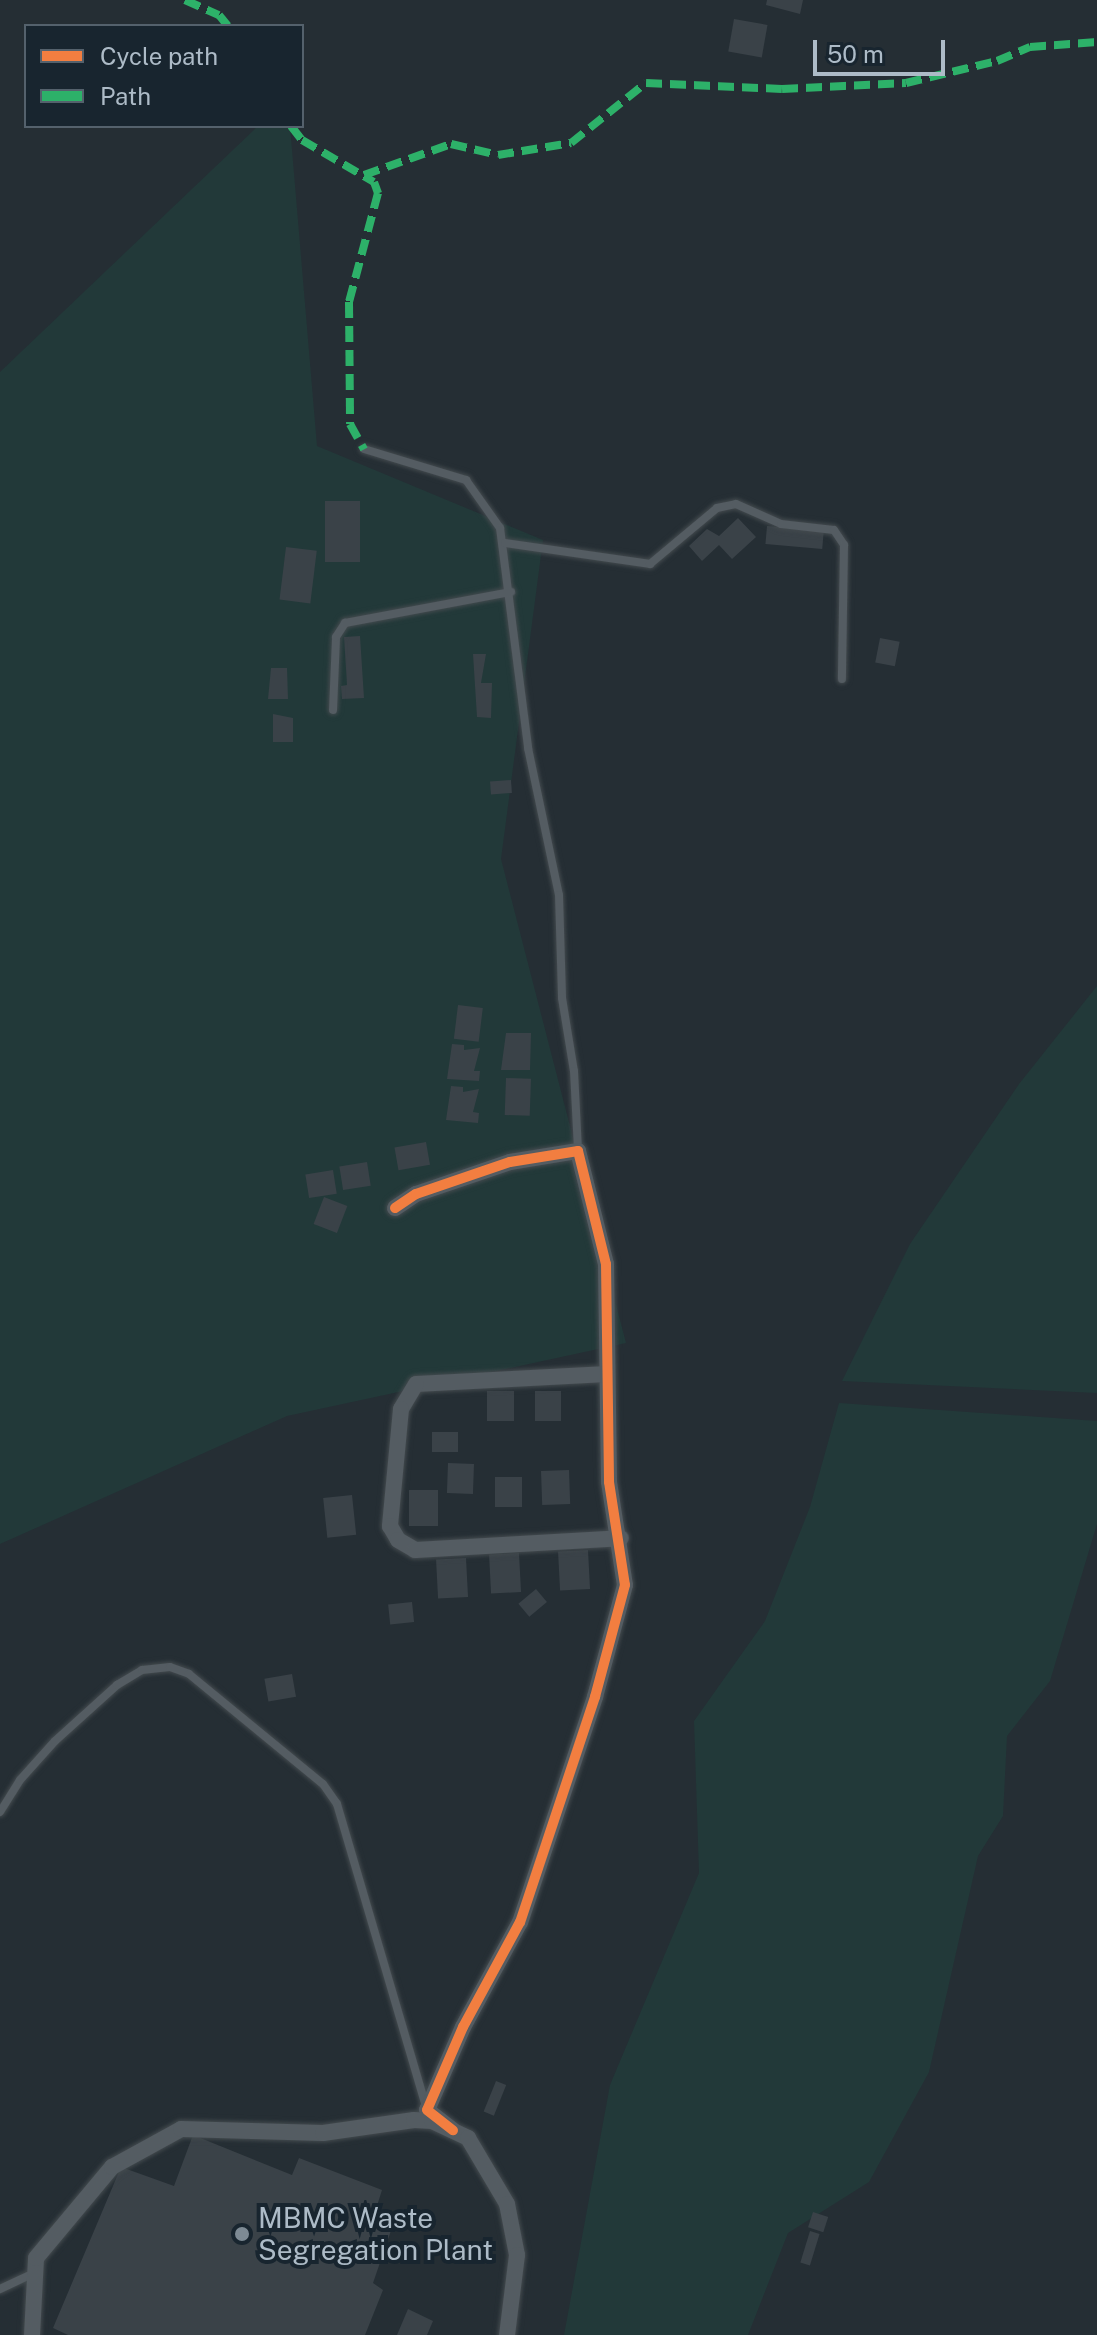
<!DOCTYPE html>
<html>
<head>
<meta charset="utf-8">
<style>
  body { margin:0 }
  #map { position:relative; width:1097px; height:2335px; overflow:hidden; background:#252e34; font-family:"Public Sans",sans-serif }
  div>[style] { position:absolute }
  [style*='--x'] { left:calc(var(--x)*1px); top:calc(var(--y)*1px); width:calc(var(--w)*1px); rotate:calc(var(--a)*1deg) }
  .green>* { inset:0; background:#223939 }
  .building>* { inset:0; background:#3a4248; transform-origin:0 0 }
  .roads { filter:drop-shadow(0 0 2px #434a4e) drop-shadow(0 0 2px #434a4e) }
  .service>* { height:8px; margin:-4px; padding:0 4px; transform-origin:4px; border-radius:4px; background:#545c62 }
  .minor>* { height:16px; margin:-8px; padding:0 8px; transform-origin:8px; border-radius:8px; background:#545c62 }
  .quiet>* { height:8px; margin-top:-4px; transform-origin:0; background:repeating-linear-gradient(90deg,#2db169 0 16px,transparent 0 24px) }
  .cycleway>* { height:10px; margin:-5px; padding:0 5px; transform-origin:5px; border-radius:5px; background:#f27e40 }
  .dots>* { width:22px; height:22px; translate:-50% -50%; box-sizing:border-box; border:4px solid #18252f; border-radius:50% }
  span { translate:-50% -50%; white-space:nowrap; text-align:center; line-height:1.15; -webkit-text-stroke:8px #18252f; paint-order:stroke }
  .poi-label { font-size:28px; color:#adbbc7 }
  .left { translate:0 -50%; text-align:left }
  .legend { position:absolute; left:24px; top:24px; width:280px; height:104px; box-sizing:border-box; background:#18252f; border:2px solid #54616c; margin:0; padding:10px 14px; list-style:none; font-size:24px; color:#adbbc7 }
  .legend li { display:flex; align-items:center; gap:16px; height:40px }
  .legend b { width:40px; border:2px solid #54616c }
  .scale { position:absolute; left:813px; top:40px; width:132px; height:36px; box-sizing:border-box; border:4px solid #adbbc7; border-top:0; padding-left:10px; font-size:24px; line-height:28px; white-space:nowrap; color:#adbbc7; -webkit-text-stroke:6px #18252f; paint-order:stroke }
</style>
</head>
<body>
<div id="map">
  <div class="green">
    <div style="clip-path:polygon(258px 126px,290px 126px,317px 446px,543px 540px,501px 859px,626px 1343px,287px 1416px,0 1544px,0 372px)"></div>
    <div style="clip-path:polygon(1097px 986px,1097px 1393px,842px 1381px,910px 1244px,1019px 1084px)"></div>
    <div style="clip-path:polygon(839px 1403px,1097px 1421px,1097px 1524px,1050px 1681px,1007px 1736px,1003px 1816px,978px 1856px,929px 2072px,869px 2182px,788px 2233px,748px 2335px,564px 2335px,610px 2085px,699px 1873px,694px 1721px,765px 1621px,810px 1507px)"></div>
  </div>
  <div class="building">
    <div style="clip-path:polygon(767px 0,803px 0,800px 14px,766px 5px)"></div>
    <div style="left:734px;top:19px;width:34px;height:33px;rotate:10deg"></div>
    <div style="left:325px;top:501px;width:35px;height:61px"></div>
    <div style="clip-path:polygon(738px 518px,756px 537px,732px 559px,719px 545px,702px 561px,689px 546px,707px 529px,719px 536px)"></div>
    <div style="left:767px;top:526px;width:57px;height:18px;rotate:5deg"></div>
    <div style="left:286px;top:547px;width:31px;height:53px;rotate:7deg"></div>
    <div style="clip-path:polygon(360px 636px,364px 698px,342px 699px,341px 686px,347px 685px,344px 637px)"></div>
    <div style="left:880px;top:638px;width:20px;height:25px;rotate:11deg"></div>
    <div style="clip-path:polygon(473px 654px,486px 654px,481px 683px,492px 683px,491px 718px,477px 717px)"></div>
    <div style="clip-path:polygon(271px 668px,287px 668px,288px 699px,268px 699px)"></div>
    <div style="clip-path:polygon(273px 714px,293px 718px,293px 742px,273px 742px)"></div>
    <div style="left:511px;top:780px;width:13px;height:21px;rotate:86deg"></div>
    <div style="left:458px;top:1005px;width:25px;height:34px;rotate:7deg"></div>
    <div style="clip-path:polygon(506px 1033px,531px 1033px,530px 1070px,501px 1070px)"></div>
    <div style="clip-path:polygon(452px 1044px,464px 1045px,464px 1050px,480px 1048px,474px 1071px,480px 1071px,479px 1081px,447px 1079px)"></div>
    <div style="left:506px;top:1078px;width:25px;height:37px;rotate:2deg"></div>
    <div style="clip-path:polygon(451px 1086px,463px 1087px,463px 1092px,479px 1089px,473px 1112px,479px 1113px,478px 1123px,446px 1120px)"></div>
    <div style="left:426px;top:1142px;width:23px;height:32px;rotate:80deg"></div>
    <div style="left:367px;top:1162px;width:24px;height:28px;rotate:81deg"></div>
    <div style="left:333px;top:1170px;width:24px;height:28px;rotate:81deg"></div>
    <div style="left:324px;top:1197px;width:25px;height:29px;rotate:21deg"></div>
    <div style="left:487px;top:1391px;width:27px;height:30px"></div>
    <div style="left:535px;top:1391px;width:26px;height:30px"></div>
    <div style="left:432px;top:1432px;width:26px;height:20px"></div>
    <div style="left:448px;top:1463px;width:26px;height:30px;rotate:2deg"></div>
    <div style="left:569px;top:1470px;width:34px;height:28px;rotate:88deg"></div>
    <div style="left:495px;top:1477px;width:27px;height:30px"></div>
    <div style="left:409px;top:1490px;width:29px;height:36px"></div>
    <div style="left:352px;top:1495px;width:40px;height:29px;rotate:84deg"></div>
    <div style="left:588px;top:1550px;width:39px;height:30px;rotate:87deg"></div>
    <div style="left:519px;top:1553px;width:39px;height:30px;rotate:87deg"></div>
    <div style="left:466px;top:1558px;width:39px;height:30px;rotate:87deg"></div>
    <div style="left:536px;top:1589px;width:17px;height:23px;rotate:50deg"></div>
    <div style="left:412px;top:1602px;width:20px;height:24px;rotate:84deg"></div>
    <div style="left:292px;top:1674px;width:23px;height:28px;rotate:80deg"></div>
    <div style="left:496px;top:2081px;width:11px;height:33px;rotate:22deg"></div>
    <div style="clip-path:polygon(193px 2135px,292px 2175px,299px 2158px,382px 2190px,376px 2209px,395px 2219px,373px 2283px,383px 2290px,365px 2335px,68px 2335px,53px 2328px,121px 2167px,174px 2186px)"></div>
    <div style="left:813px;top:2212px;width:16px;height:16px;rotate:18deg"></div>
    <div style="left:810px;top:2231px;width:10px;height:33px;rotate:17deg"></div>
    <div style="clip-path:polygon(408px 2309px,433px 2321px,427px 2335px,397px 2335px)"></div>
  </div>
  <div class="roads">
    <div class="service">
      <div style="--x:364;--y:449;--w:107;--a:16.9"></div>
      <div style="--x:466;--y:480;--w:59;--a:54.7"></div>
      <div style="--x:500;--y:528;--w:222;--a:82.7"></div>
      <div style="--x:528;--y:748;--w:150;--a:78.1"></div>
      <div style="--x:559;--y:895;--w:103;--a:88.3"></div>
      <div style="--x:562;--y:998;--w:74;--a:80.7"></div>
      <div style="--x:574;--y:1071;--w:80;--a:87.1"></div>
      <div style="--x:505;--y:543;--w:147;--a:8.2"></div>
      <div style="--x:650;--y:564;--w:87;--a:-39.9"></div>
      <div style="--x:717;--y:508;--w:19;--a:-12"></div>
      <div style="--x:736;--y:504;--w:49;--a:24"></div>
      <div style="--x:781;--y:524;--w:53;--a:6.5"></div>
      <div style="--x:834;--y:530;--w:18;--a:56"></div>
      <div style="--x:844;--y:545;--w:134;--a:90.9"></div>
      <div style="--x:333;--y:710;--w:73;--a:-87.6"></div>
      <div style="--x:336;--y:637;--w:17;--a:-57"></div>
      <div style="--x:345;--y:623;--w:169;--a:-10.6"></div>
      <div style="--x:0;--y:1812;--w:38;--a:-58"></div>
      <div style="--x:20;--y:1780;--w:52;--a:-48.1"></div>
      <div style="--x:55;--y:1741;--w:84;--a:-42.1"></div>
      <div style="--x:117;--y:1685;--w:29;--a:-31"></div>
      <div style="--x:142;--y:1670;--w:28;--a:-6"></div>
      <div style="--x:170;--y:1667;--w:20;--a:20"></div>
      <div style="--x:189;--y:1674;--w:173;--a:39.4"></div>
      <div style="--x:323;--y:1784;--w:24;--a:55"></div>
      <div style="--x:337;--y:1804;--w:315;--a:73.6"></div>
      <div style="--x:0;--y:2289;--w:35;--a:-25"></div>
    </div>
    <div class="minor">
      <div style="--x:395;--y:1208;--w:25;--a:-34"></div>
      <div style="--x:416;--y:1194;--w:99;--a:-18.8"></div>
      <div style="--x:510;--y:1162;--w:69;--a:-9.2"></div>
      <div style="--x:578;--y:1151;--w:116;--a:76.1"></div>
      <div style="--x:606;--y:1264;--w:218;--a:89.2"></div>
      <div style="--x:609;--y:1482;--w:104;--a:81.2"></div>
      <div style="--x:625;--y:1585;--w:116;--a:105"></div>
      <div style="--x:595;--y:1697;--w:237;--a:108.4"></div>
      <div style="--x:520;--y:1922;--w:119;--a:118.5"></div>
      <div style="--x:463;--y:2027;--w:90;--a:113.4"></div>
      <div style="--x:427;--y:2110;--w:33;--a:38"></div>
      <div style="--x:607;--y:1374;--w:191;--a:177"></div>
      <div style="--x:416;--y:1384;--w:29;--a:121"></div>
      <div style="--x:401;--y:1409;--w:118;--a:95.4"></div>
      <div style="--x:390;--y:1526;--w:16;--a:60"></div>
      <div style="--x:398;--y:1540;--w:20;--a:30"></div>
      <div style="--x:415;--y:1550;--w:206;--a:-3.3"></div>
      <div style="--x:32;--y:2335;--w:77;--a:-87"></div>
      <div style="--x:36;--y:2258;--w:119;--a:-50.1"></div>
      <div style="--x:112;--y:2167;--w:79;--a:-28.8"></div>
      <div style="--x:181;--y:2129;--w:142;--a:1.6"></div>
      <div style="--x:323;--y:2133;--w:92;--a:-8.1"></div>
      <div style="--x:414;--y:2120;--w:18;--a:3"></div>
      <div style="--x:432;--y:2121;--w:40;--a:25"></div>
      <div style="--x:468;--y:2138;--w:77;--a:59.4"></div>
      <div style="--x:507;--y:2204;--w:52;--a:78.9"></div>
      <div style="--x:517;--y:2255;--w:81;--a:97.1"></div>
    </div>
  </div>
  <div class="quiet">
    <div style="--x:185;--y:0;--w:37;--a:24"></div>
    <div style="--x:219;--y:15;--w:14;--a:51"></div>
    <div style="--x:291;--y:126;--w:18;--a:52"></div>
    <div style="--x:302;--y:140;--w:83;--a:30.3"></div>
    <div style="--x:374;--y:182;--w:12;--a:70"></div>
    <div style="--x:378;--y:193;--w:113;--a:104.9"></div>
    <div style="--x:349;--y:302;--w:122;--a:89.5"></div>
    <div style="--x:350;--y:424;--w:29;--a:61"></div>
    <div style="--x:364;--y:175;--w:92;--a:-19.6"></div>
    <div style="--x:451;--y:144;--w:48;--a:13.2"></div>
    <div style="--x:498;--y:155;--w:74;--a:-9.3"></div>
    <div style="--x:571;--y:143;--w:96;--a:-38.7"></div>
    <div style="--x:646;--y:83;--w:136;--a:2.5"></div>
    <div style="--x:782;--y:89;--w:124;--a:-2.8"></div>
    <div style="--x:906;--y:83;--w:94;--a:-13.6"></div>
    <div style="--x:997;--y:61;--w:36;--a:-23"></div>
    <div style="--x:1030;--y:47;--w:67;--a:-4.3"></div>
  </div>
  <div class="cycleway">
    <div style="--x:395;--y:1208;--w:25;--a:-34"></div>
    <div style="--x:416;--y:1194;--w:99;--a:-18.8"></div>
    <div style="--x:510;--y:1162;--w:69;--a:-9.2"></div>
    <div style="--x:578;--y:1151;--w:116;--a:76.1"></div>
    <div style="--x:606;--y:1264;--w:218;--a:89.2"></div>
    <div style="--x:609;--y:1482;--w:104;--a:81.2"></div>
    <div style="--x:625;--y:1585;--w:116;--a:105"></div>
    <div style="--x:595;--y:1697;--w:237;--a:108.4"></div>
    <div style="--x:520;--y:1922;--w:119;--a:118.5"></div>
    <div style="--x:463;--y:2027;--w:90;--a:113.4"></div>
    <div style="--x:427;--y:2110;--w:33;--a:38"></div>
  </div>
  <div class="dots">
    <div style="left:242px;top:2234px;background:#7d8a94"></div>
  </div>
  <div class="poi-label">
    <span class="left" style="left:258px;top:2234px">MBMC Waste<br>Segregation Plant</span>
  </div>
  <ul class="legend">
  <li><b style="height:10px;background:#f27e40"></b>Cycle path</li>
  <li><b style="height:10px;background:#2db169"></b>Path</li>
  </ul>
  <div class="scale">50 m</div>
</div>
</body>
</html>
